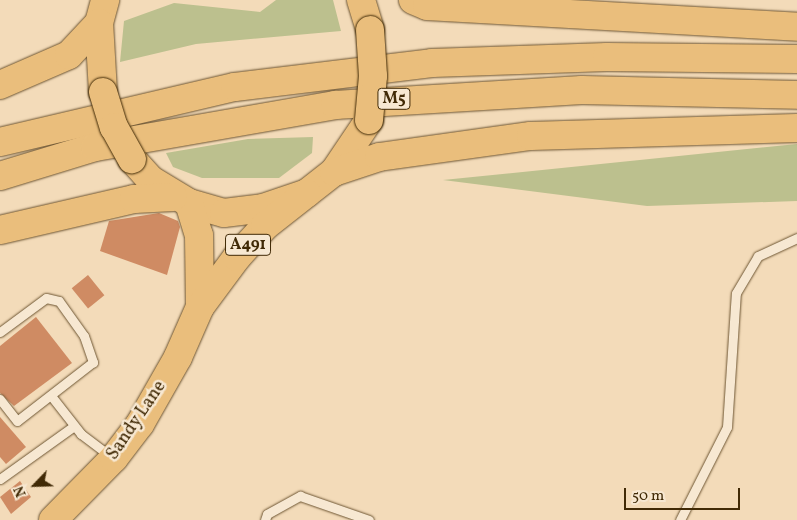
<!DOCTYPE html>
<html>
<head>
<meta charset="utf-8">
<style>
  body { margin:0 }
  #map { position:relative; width:797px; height:520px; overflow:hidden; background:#f3dbb9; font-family:Vollkorn,serif }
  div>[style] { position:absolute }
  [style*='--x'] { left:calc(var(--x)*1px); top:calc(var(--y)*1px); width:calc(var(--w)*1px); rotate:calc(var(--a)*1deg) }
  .green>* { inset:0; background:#bcc08e }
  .building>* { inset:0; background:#cf8b63; transform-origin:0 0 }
  .roads { filter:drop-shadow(0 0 1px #6e5633) drop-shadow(0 0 1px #6e5633) }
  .service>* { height:9px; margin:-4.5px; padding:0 4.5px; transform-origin:4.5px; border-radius:4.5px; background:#f7e8d2 }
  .trunk>* { height:28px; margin:-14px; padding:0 14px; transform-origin:14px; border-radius:14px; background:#eabe7c }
  .motorway>* { height:28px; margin:-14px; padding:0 14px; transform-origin:14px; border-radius:14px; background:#eabe7c }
  .bridges { filter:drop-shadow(0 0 1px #412a06) drop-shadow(0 0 1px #412a06) }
  .trunk-bridge>* { height:28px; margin:-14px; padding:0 14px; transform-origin:14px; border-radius:14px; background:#eabe7c }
  span { translate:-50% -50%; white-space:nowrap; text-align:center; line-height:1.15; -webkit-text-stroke:5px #f7e8d2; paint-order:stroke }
  .shield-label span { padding:1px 4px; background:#f7e8d2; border:1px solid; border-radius:4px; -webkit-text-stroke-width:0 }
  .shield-label { font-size:16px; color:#412a06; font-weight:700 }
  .street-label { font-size:18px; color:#412a06 }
  .north { position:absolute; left:10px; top:460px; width:50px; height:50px; -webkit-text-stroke:4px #f7e8d2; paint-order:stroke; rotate:246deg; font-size:14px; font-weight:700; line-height:20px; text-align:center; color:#412a06 }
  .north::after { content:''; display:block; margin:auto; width:18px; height:22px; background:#412a06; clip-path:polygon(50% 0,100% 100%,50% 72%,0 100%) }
  .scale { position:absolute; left:624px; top:488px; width:116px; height:22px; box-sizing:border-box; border:2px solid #412a06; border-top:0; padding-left:6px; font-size:15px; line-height:18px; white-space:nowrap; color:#412a06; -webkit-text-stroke:4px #f7e8d2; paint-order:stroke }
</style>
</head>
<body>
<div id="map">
  <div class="green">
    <div style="clip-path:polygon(276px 0,333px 0,341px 31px,196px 44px,120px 62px,124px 21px,174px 3px,260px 12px)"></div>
    <div style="clip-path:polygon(313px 137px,312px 153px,279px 178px,202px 178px,173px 167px,166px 153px,248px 139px)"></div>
    <div style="clip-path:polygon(797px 144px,797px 201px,647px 206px,443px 180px)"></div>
  </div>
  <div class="building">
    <div style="clip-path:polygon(159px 213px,178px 221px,180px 227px,167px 275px,100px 251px,109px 221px)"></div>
    <div style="left:88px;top:275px;width:26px;height:21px;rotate:51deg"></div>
    <div style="clip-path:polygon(36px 317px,72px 363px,14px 406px,0 393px,0 346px)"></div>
    <div style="clip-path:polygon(0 417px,26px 447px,6px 464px,0 457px)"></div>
    <div style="clip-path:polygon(20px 481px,31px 497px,11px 514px,0 497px)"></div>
  </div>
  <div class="roads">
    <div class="service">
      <div style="--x:0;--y:332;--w:57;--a:-36.5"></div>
      <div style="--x:46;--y:298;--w:13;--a:13"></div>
      <div style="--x:59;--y:301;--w:43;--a:54.5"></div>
      <div style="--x:84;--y:336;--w:28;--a:71"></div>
      <div style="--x:93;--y:362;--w:96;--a:142.2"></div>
      <div style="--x:17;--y:421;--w:28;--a:-128"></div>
      <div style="--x:52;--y:397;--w:47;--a:51.9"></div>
      <div style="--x:81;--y:434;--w:39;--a:37"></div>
      <div style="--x:0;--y:479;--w:91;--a:-35.6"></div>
      <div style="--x:265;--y:520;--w:6;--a:-72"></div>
      <div style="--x:267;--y:514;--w:38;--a:-29"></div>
      <div style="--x:300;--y:496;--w:73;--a:19.2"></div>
      <div style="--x:680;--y:520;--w:104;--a:-63.2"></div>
      <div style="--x:727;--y:427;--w:134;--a:-86.2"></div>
      <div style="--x:736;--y:293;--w:43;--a:-59.3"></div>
      <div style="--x:758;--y:256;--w:43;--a:-24.8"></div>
    </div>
    <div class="trunk">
      <div style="--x:361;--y:0;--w:31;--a:73"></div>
      <div style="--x:103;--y:92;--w:69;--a:-93.3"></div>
      <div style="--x:99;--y:23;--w:24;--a:-75"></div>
      <div style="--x:132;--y:159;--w:28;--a:48"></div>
      <div style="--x:151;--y:180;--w:44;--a:31.2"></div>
      <div style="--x:189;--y:203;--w:36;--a:16"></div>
      <div style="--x:224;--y:213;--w:39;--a:-7"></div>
      <div style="--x:263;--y:208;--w:46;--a:-18.8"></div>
      <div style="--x:307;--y:193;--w:34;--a:-38"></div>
      <div style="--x:334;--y:172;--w:63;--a:-56.1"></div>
      <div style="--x:189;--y:203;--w:34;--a:73"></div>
      <div style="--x:199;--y:235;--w:72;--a:89.2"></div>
      <div style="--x:53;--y:520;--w:87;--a:-45.5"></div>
      <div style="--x:114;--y:458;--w:43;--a:-52.6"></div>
      <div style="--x:140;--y:424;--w:77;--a:-60.4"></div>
      <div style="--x:178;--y:357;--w:55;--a:-66.3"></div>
      <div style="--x:200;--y:307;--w:62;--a:-53.5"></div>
      <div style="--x:237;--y:257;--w:42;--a:-47.9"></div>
      <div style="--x:265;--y:226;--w:53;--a:-38.2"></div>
    </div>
    <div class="motorway">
      <div style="--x:413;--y:0;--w:15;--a:23"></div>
      <div style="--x:427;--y:6;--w:371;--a:3.2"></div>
      <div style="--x:0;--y:85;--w:75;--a:-23.5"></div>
      <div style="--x:69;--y:55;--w:44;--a:-46.8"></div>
      <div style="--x:0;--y:142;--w:241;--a:-13.2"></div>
      <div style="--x:235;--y:87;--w:198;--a:-6.9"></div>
      <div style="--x:432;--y:63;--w:175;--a:-2"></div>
      <div style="--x:607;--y:57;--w:190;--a:0.6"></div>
      <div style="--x:334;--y:172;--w:47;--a:-18.4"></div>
      <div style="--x:379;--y:157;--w:153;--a:-7.9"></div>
      <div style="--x:531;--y:136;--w:266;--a:-1.7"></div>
      <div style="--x:0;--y:176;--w:99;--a:-17"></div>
      <div style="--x:95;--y:147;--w:244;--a:-9.9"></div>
      <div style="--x:335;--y:105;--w:247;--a:-3.5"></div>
      <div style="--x:582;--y:90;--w:215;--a:1.3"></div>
      <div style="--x:0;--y:230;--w:138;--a:-13"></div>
      <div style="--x:134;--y:199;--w:39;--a:-3"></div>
    </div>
  </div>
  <div class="bridges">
    <div class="trunk-bridge">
      <div style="--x:103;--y:92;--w:37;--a:73"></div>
      <div style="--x:114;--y:127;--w:37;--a:61"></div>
      <div style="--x:369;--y:120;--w:44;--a:-84.8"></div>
      <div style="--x:373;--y:76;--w:46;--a:-93.7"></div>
    </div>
  </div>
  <div class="shield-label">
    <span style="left:394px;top:99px">M5</span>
    <span style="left:248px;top:245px">A491</span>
  </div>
  <div class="street-label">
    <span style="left:137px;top:421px;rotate:-56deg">Sandy Lane</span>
  </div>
  <div class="north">N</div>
  <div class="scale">50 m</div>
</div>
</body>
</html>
